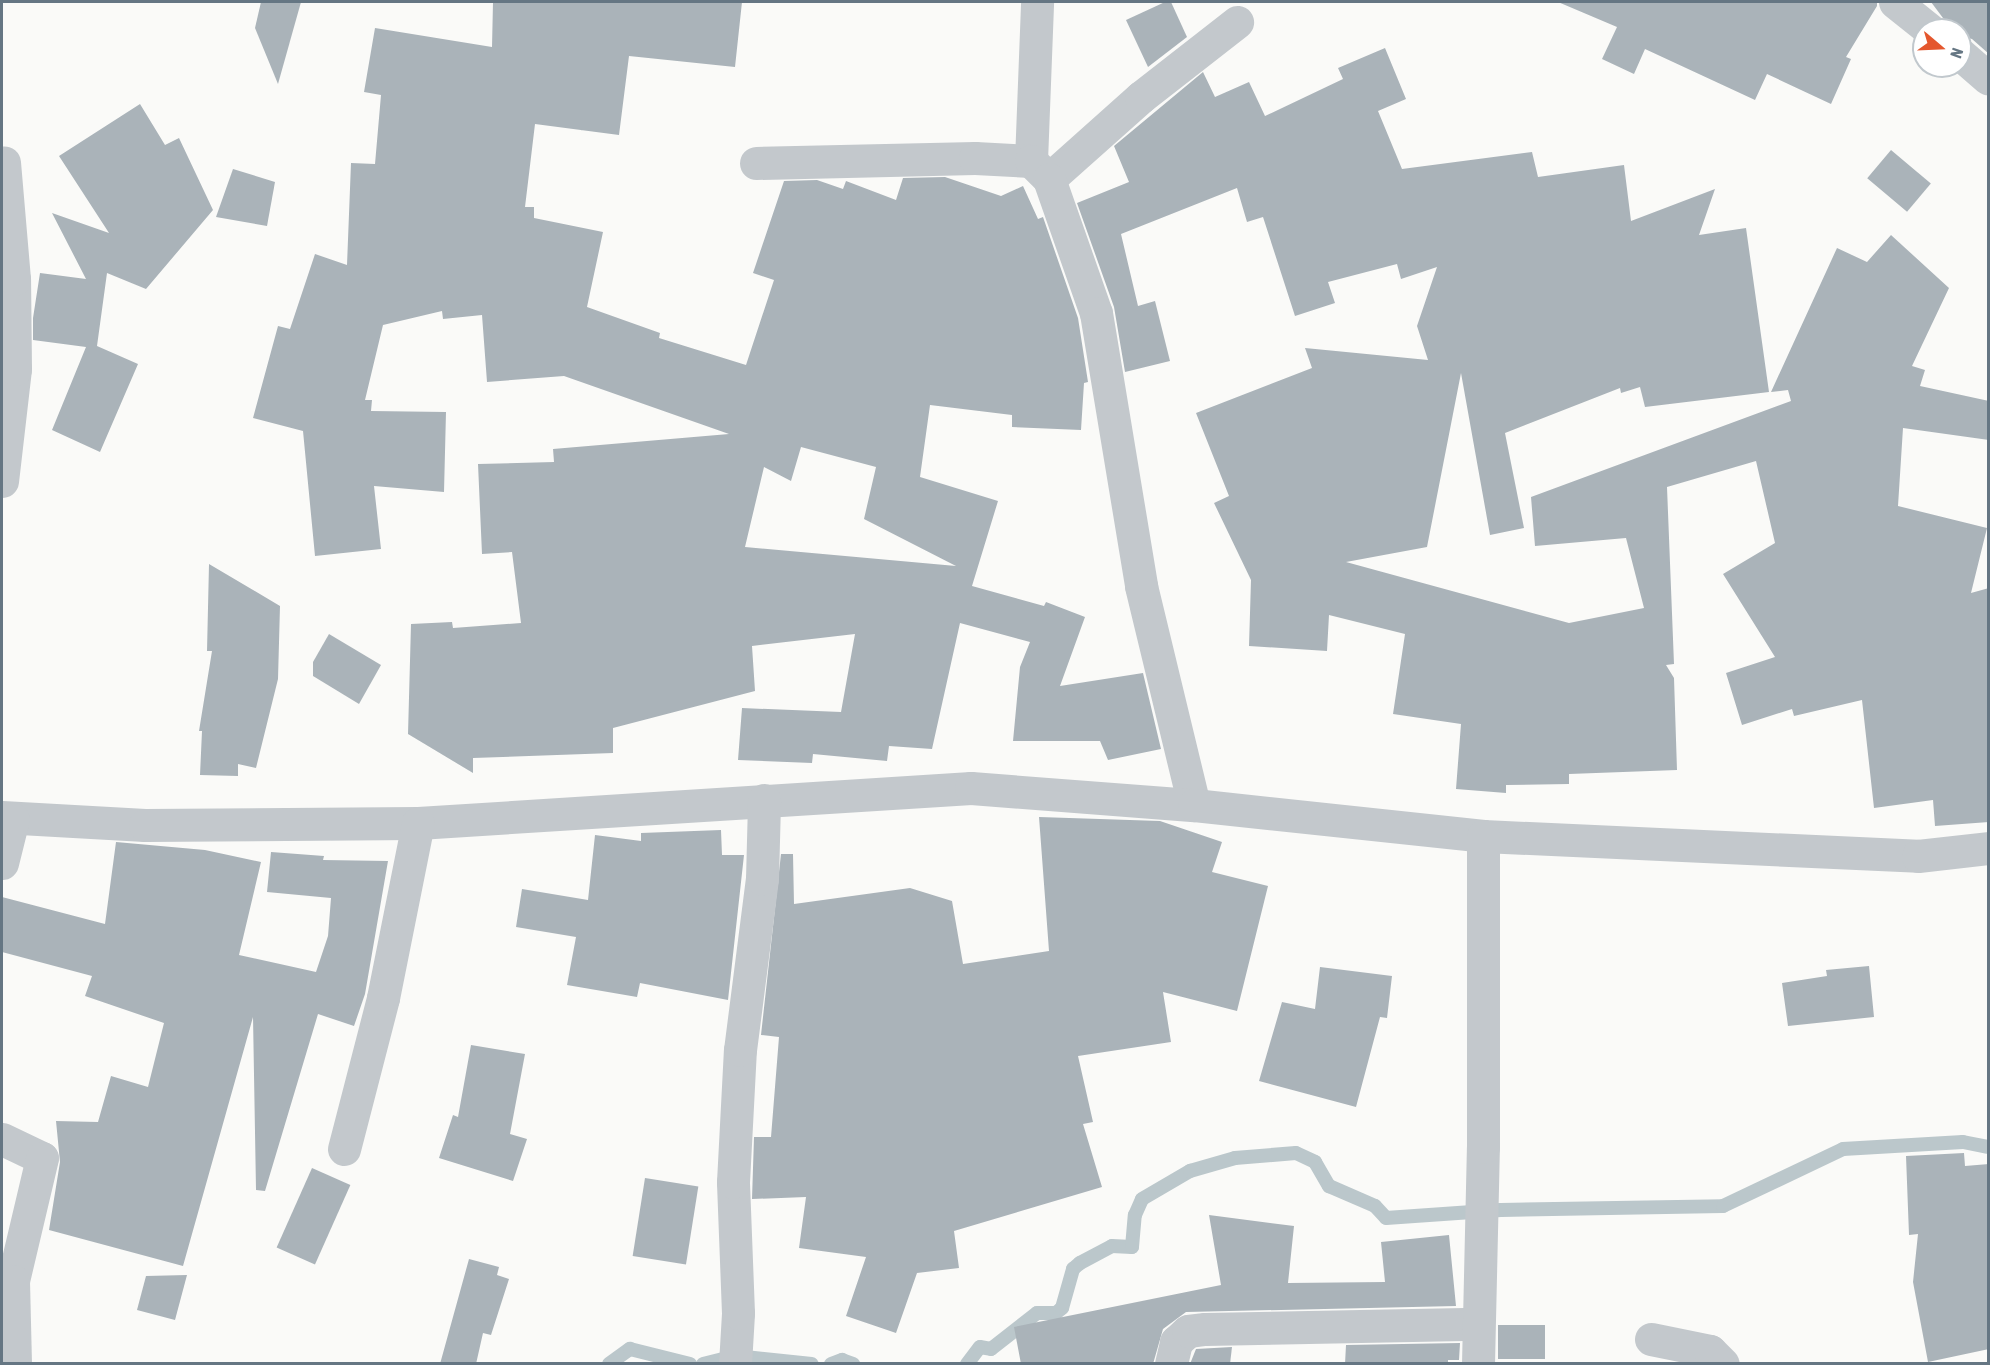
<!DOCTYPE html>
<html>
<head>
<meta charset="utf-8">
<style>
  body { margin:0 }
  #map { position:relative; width:1990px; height:1365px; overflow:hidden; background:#fafaf8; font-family:"Asap Condensed",sans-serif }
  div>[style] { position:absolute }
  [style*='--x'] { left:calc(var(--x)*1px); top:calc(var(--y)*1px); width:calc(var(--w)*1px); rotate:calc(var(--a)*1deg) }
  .stream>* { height:14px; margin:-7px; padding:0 7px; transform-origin:7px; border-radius:7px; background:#bbc7cb }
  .building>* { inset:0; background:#aab3b9; transform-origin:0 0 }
  .minor>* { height:33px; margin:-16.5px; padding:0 16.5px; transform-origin:16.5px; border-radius:16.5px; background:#c3c8cc }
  span { translate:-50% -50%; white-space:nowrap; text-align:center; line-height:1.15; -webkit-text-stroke:6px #fff; paint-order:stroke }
  .frame { position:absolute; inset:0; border:3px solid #657683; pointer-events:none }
  .north { position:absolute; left:1912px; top:18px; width:60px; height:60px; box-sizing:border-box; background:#fff; border:2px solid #c1c8cd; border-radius:50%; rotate:109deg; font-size:16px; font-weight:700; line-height:24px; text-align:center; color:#657683 }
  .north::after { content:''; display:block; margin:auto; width:21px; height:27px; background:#e4572e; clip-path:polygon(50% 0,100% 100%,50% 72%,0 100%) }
</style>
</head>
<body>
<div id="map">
  <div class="stream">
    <div style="--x:609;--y:1364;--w:26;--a:-36"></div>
    <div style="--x:630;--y:1349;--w:62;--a:14"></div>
    <div style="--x:703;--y:1364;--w:34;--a:-14"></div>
    <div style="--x:736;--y:1356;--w:76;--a:6"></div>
    <div style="--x:831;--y:1364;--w:12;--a:-20"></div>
    <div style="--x:842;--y:1360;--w:12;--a:20"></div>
    <div style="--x:967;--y:1364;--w:21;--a:-53"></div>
    <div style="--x:980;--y:1347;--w:11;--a:10"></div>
    <div style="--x:991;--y:1349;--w:58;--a:-38"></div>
    <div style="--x:1037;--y:1313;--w:19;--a:0"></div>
    <div style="--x:1056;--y:1313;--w:8;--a:-40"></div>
    <div style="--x:1062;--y:1308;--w:41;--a:-74.2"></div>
    <div style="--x:1073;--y:1269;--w:9;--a:-41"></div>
    <div style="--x:1080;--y:1263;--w:36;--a:-28"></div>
    <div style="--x:1112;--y:1246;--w:20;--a:3"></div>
    <div style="--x:1132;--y:1247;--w:32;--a:-85"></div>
    <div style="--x:1135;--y:1215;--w:17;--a:-66"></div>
    <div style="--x:1142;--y:1199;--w:56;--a:-30.3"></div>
    <div style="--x:1190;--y:1171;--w:47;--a:-16.1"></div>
    <div style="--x:1235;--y:1158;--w:61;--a:-4.7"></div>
    <div style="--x:1296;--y:1153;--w:21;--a:25"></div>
    <div style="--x:1315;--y:1162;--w:28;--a:60"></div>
    <div style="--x:1329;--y:1186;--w:50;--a:23.5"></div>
    <div style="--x:1375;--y:1206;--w:16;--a:47"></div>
    <div style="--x:1386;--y:1218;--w:115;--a:-4"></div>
    <div style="--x:1501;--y:1210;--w:222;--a:-1"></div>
    <div style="--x:1723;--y:1206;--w:133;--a:-25.4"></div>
    <div style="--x:1843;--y:1149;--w:120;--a:-3.3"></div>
    <div style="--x:1963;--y:1142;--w:25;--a:11"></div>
  </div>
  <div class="building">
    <div style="clip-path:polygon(261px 2px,301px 2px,278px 84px,255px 28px)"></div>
    <div style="clip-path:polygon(evenodd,493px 2px,742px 2px,735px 67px,629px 56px,619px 135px,535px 124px,525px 207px,534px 207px,534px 218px,603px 232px,587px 307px,660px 333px,659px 338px,746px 365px,774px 280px,753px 273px,784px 181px,817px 180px,843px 189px,846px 181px,896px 200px,903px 178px,945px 177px,1001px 196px,1023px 186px,1038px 219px,1043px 217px,1078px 318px,1088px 382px,1084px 383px,1081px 430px,1012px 427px,1012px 415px,930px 405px,920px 477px,998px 501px,972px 586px,1044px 606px,1046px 602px,1085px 617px,1060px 686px,1143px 673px,1161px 749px,1108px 760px,1100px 741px,1013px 741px,1020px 667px,1030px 642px,960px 623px,932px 749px,889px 746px,887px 761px,813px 754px,812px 763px,738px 760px,742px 708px,841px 712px,855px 634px,752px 646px,755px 691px,613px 728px,613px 753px,473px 758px,473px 773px,408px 734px,411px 624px,452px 622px,453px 628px,521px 623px,512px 552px,482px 554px,478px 464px,554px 462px,553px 449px,729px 434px,564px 376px,487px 382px,482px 315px,443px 319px,442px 311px,383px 325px,365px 400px,372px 400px,371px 411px,446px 412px,444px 492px,374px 486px,381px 549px,315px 556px,303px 431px,253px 418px,278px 326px,290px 329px,315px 254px,347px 265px,351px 163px,375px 164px,381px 95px,364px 92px,375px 28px,492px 47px,493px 2px,801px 447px,876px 467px,864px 519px,956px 566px,745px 547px,764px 467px,791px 481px,801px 447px)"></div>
    <div style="clip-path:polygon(1165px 2px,1171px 2px,1187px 37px,1148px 67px,1126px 20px)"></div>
    <div style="clip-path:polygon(1558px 2px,1877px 2px,1877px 6px,1846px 57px,1851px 59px,1831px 104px,1767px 74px,1755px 100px,1645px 49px,1634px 74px,1602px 59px,1617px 27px)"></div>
    <div style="clip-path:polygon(1931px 2px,1989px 2px,1989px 54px,1972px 39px,1960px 36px,1960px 30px,1952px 30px)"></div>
    <div style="clip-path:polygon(1385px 48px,1406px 99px,1378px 111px,1402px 169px,1532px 152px,1538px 177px,1624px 165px,1631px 221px,1715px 189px,1699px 235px,1746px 228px,1769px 392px,1645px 407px,1640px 387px,1621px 393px,1620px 388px,1505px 433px,1524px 528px,1490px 535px,1461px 373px,1427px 547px,1346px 562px,1569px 623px,1644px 608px,1626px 538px,1535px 546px,1531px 497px,1791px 401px,1788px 390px,1771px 392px,1837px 248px,1867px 262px,1891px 235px,1949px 288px,1912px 366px,1925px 370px,1920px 386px,1989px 401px,1989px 440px,1903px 428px,1898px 506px,1987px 528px,1971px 593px,1989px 588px,1989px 822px,1935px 826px,1933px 800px,1874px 808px,1862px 700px,1794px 716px,1792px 709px,1742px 725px,1726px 673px,1775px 657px,1723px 574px,1775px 543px,1756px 461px,1667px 487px,1674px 664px,1666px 665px,1674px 678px,1677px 770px,1569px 774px,1569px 784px,1506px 785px,1506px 793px,1456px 789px,1461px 724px,1393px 714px,1405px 634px,1329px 615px,1327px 651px,1249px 646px,1251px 580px,1214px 503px,1229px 496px,1196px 413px,1312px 368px,1305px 348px,1428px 360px,1417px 326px,1437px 267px,1401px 279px,1397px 264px,1328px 282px,1335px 303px,1295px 316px,1263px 217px,1247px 222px,1237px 188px,1121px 234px,1138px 306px,1155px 301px,1170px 361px,1125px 372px,1114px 307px,1077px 203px,1129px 182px,1114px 146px,1203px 72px,1215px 97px,1249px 82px,1265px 116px,1343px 79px,1338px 68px)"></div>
    <div style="clip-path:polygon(140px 104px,165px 145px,179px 138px,213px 210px,146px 289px,107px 273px,97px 346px,138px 364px,100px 452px,52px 430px,86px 347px,33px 340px,33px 318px,40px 273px,86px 279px,52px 213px,109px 233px,59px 156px)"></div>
    <div style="left:1891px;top:150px;width:52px;height:37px;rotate:40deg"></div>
    <div style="clip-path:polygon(233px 169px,275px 182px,267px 226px,216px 217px)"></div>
    <div style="clip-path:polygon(209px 564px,280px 606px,278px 679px,256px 768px,238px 764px,238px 776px,200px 775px,202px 731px,199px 731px,212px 651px,207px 651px)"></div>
    <div style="clip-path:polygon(329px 634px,381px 665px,359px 704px,313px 676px,313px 662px)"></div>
    <div style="clip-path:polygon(1039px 817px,1160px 821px,1222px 842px,1212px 872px,1268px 886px,1237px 1011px,1163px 992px,1171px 1042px,1078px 1056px,1093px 1122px,1083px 1124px,1102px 1187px,954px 1231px,959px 1268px,917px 1273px,896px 1333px,846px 1316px,866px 1257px,799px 1248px,806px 1197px,752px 1199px,754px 1137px,771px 1137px,779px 1037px,761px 1035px,781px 854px,793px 854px,794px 904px,910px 888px,952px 901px,963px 964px,1049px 951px)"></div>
    <div style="clip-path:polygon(721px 830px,722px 855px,744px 855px,728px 1000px,640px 983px,637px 997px,567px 985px,576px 937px,516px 927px,522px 889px,588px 900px,595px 835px,641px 841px,641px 833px)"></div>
    <div style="clip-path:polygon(116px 842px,205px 850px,261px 862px,239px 955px,316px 972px,328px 936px,331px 898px,267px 892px,271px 852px,324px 856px,323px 860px,388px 861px,365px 994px,354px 1026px,318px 1014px,265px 1191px,256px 1190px,253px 1017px,183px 1266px,49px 1230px,60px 1162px,56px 1121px,98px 1122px,111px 1076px,148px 1087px,164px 1023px,85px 996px,92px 976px,2px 952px,2px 897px,105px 924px)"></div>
    <div style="clip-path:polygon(1869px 966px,1874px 1017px,1788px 1026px,1782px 983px,1827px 976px,1826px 970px)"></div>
    <div style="clip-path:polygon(1320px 967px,1392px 976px,1387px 1018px,1380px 1017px,1356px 1107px,1259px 1081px,1282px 1002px,1315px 1009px)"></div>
    <div style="clip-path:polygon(471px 1045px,525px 1054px,510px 1134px,527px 1139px,513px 1181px,439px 1158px,453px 1115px,458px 1117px)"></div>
    <div style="clip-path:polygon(1964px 1153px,1965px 1166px,1989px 1164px,1989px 1349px,1928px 1362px,1913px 1282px,1918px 1234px,1909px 1235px,1906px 1156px)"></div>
    <div style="left:312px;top:1168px;width:42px;height:87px;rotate:24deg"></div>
    <div style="left:645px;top:1178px;width:54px;height:79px;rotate:9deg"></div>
    <div style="clip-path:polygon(1209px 1215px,1294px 1226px,1288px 1283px,1385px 1282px,1381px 1242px,1449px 1235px,1456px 1306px,1186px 1312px,1163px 1329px,1153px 1364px,1021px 1364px,1014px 1327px,1221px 1285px)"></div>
    <div style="clip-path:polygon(469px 1259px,499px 1267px,497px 1275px,509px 1279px,491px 1335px,483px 1333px,476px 1364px,440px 1364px)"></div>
    <div style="clip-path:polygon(187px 1275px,175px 1320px,137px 1310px,146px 1276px)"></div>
    <div style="left:1498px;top:1325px;width:47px;height:34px"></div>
    <div style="clip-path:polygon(1460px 1343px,1459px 1360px,1448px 1360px,1448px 1364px,1345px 1364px,1346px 1345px)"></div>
    <div style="clip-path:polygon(1232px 1347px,1230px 1364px,1190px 1364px,1196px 1349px)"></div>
  </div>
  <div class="minor">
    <div style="--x:1895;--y:2;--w:45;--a:38.7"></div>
    <div style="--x:1960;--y:54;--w:37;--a:41"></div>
    <div style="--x:1031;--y:161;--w:159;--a:-87.8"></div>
    <div style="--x:756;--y:163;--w:219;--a:-1.3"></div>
    <div style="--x:975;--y:158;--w:56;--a:3.1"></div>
    <div style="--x:1031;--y:161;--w:25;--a:45"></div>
    <div style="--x:1049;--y:179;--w:123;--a:-41.7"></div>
    <div style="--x:1141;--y:97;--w:122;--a:-38"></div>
    <div style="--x:1049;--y:179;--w:142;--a:70.7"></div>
    <div style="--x:1096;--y:313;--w:277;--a:80.6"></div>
    <div style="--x:1141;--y:586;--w:225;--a:76.4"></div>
    <div style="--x:2;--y:481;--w:113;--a:-83.4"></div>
    <div style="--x:15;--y:369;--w:90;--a:-90.6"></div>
    <div style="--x:14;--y:279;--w:117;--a:-94.9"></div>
    <div style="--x:2;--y:817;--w:143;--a:3.2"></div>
    <div style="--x:145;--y:825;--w:273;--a:-0.4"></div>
    <div style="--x:418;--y:823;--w:554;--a:-3.62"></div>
    <div style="--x:971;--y:788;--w:224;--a:4.4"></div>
    <div style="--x:1194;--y:805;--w:291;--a:6.1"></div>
    <div style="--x:1483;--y:836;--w:435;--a:2.6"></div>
    <div style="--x:1918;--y:856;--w:70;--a:-6.5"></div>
    <div style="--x:2;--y:863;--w:45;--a:-76"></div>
    <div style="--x:2;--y:1139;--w:44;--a:25.4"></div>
    <div style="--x:42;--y:1158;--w:126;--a:103.3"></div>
    <div style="--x:13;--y:1281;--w:83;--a:88.6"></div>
    <div style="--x:344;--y:1149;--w:156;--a:-75.5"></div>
    <div style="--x:383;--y:998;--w:178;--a:-78.7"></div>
    <div style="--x:1651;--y:1339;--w:60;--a:11.5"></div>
    <div style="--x:1710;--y:1351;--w:18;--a:45"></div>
    <div style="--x:735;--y:1364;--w:51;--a:-86.6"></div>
    <div style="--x:738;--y:1313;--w:131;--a:-92.2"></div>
    <div style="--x:733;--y:1182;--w:132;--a:-87"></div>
    <div style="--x:740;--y:1050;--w:172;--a:-82.7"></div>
    <div style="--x:762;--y:879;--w:79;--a:-88.5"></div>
    <div style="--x:1171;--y:1364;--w:23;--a:-77"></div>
    <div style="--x:1176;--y:1342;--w:16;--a:-43"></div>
    <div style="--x:1188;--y:1331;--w:17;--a:-7"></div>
    <div style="--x:1205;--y:1329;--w:272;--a:-1.1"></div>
    <div style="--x:1478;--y:1364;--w:217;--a:-88.7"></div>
    <div style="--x:1483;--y:1147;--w:311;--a:-90"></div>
  </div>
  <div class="frame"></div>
  <div class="north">N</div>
</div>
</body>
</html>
